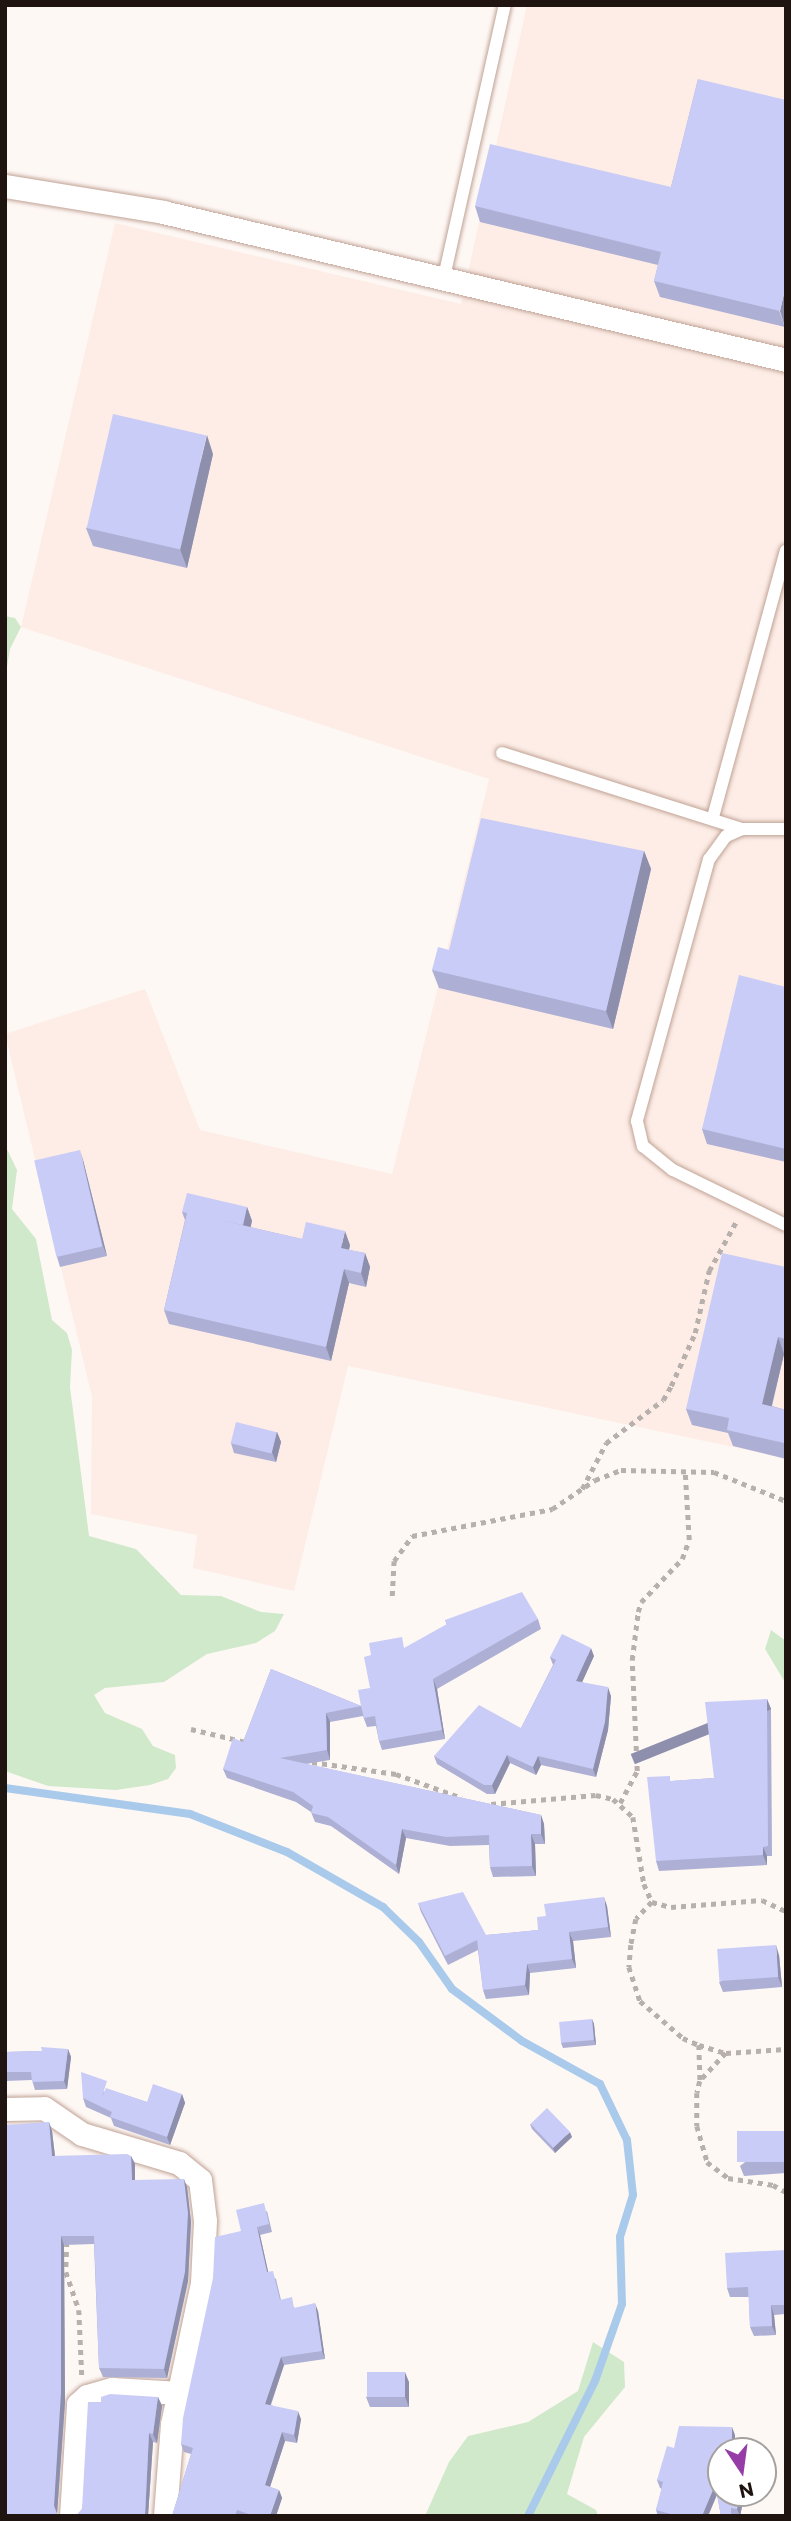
<!DOCTYPE html>
<html>
<head>
<meta charset="utf-8">
<style>
  body { margin:0 }
  #map { position:relative; width:791px; height:2521px; overflow:hidden; background:#fef8f5; font-family:Commissioner,sans-serif }
  div>[style] { position:absolute }
  [style*='--x'] { left:calc(var(--x)*1px); top:calc(var(--y)*1px); width:calc(var(--w)*1px); rotate:calc(var(--a)*1deg) }
  .built>* { inset:0; background:#fdede6 }
  .green>* { inset:0; background:#d0e9cb }
  .stream>* { height:8px; margin:-4px; padding:0 4px; transform-origin:4px; border-radius:4px; background:#a9caeb }
  .path>* { height:4.5px; margin-top:-2.25px; transform-origin:0; background:repeating-linear-gradient(90deg,#b7b0ac 0 5px,transparent 0 10px) }
  .roads { filter:drop-shadow(0 0 2px #c0a295) drop-shadow(0 0 2px #c0a295) }
  .service>* { height:12px; margin:-6px; padding:0 6px; transform-origin:6px; border-radius:6px; background:#fff }
  .minor>* { height:23px; margin:-11.5px; padding:0 11.5px; transform-origin:11.5px; border-radius:11.5px; background:#fff }
  .wall>* { inset:0; background:#adafd4 }
  .shaded-wall>* { inset:0; background:#8d8fac; transform-origin:0 0 }
  .building>* { inset:0; background:#c9ccf6; transform-origin:0 0 }
  span { translate:-50% -50%; white-space:nowrap; text-align:center; line-height:1.15; -webkit-text-stroke:6px #fff; paint-order:stroke }
  .frame { position:absolute; inset:0; border:7px solid #1f140f; pointer-events:none }
  .north { position:absolute; left:707px; top:2437px; width:70px; height:70px; box-sizing:border-box; background:#fff; border:2px solid #a5a19f; border-radius:50%; rotate:167deg; font-size:19px; font-weight:700; line-height:28px; text-align:center; color:#1f140f }
  .north::after { content:''; display:block; margin:auto; width:24px; height:32px; background:#953ca7; clip-path:polygon(50% 0,100% 100%,50% 72%,0 100%) }
</style>
</head>
<body>
<div id="map">
  <div class="built">
    <div style="clip-path:polygon(527px 5px,786px 5px,786px 1458px,348px 1366px,294px 1591px,193px 1568px,197px 1535px,91px 1514px,92px 1397px,5px 1034px,145px 989px,200px 1130px,392px 1174px,489px 779px,21px 627px,115px 223px,461px 304px)"></div>
  </div>
  <div class="green">
    <div style="clip-path:polygon(5px 616px,15px 618px,21px 627px,10px 649px,5px 679px)"></div>
    <div style="clip-path:polygon(5px 1145px,17px 1170px,12px 1209px,36px 1239px,52px 1320px,67px 1333px,72px 1350px,70px 1387px,89px 1536px,136px 1549px,181px 1595px,221px 1596px,261px 1612px,284px 1614px,275px 1631px,256px 1643px,207px 1654px,164px 1682px,105px 1688px,94px 1695px,105px 1713px,142px 1729px,153px 1746px,175px 1755px,176px 1768px,168px 1779px,150px 1785px,116px 1790px,48px 1786px,5px 1771px)"></div>
    <div style="clip-path:polygon(771px 1630px,786px 1641px,786px 1684px,765px 1649px)"></div>
    <div style="clip-path:polygon(593px 2342px,624px 2362px,625px 2387px,584px 2437px,567px 2494px,596px 2510px,598px 2516px,425px 2516px,449px 2462px,468px 2436px,528px 2422px,578px 2391px)"></div>
  </div>
  <div class="stream">
    <div style="--x:5;--y:1788;--w:187;--a:8"></div>
    <div style="--x:190;--y:1814;--w:104;--a:21.4"></div>
    <div style="--x:287;--y:1852;--w:111;--a:29.8"></div>
    <div style="--x:383;--y:1907;--w:50;--a:44.2"></div>
    <div style="--x:419;--y:1942;--w:57;--a:54.9"></div>
    <div style="--x:452;--y:1989;--w:87;--a:36.6"></div>
    <div style="--x:522;--y:2041;--w:89;--a:28.9"></div>
    <div style="--x:600;--y:2084;--w:62;--a:64.3"></div>
    <div style="--x:627;--y:2140;--w:55;--a:83.8"></div>
    <div style="--x:633;--y:2195;--w:44;--a:107.2"></div>
    <div style="--x:620;--y:2237;--w:67;--a:88.3"></div>
    <div style="--x:622;--y:2304;--w:82;--a:109.3"></div>
    <div style="--x:595;--y:2381;--w:151;--a:116.4"></div>
  </div>
  <div class="path">
    <div style="--x:582;--y:1489;--w:52;--a:-62.4"></div>
    <div style="--x:606;--y:1443;--w:71;--a:-37"></div>
    <div style="--x:663;--y:1400;--w:16;--a:-60"></div>
    <div style="--x:671;--y:1386;--w:58;--a:-65.6"></div>
    <div style="--x:695;--y:1333;--w:64;--a:-77.3"></div>
    <div style="--x:709;--y:1271;--w:58;--a:-61.2"></div>
    <div style="--x:392;--y:1596;--w:35;--a:-87"></div>
    <div style="--x:394;--y:1561;--w:31;--a:-54"></div>
    <div style="--x:412;--y:1536;--w:143;--a:-10.9"></div>
    <div style="--x:552;--y:1509;--w:52;--a:-34"></div>
    <div style="--x:595;--y:1480;--w:28;--a:-21"></div>
    <div style="--x:621;--y:1470;--w:93;--a:1.2"></div>
    <div style="--x:714;--y:1472;--w:78;--a:21.9"></div>
    <div style="--x:191;--y:1729;--w:57;--a:13.3"></div>
    <div style="--x:312;--y:1762;--w:85;--a:8.1"></div>
    <div style="--x:396;--y:1774;--w:70;--a:20"></div>
    <div style="--x:620;--y:1803;--w:36;--a:-62"></div>
    <div style="--x:637;--y:1771;--w:111;--a:-92.6"></div>
    <div style="--x:632;--y:1660;--w:48;--a:-82.9"></div>
    <div style="--x:638;--y:1612;--w:10;--a:-73"></div>
    <div style="--x:641;--y:1602;--w:59;--a:-46.4"></div>
    <div style="--x:682;--y:1559;--w:20;--a:-70"></div>
    <div style="--x:689;--y:1540;--w:68;--a:-93.4"></div>
    <div style="--x:491;--y:1804;--w:105;--a:-4.9"></div>
    <div style="--x:596;--y:1795;--w:17;--a:13"></div>
    <div style="--x:613;--y:1799;--w:27;--a:42"></div>
    <div style="--x:633;--y:1817;--w:68;--a:80.7"></div>
    <div style="--x:644;--y:1884;--w:20;--a:66"></div>
    <div style="--x:652;--y:1902;--w:20;--a:15"></div>
    <div style="--x:671;--y:1907;--w:91;--a:-4.4"></div>
    <div style="--x:762;--y:1900;--w:26;--a:25"></div>
    <div style="--x:652;--y:1902;--w:23;--a:133"></div>
    <div style="--x:636;--y:1919;--w:26;--a:101"></div>
    <div style="--x:631;--y:1945;--w:22;--a:95"></div>
    <div style="--x:629;--y:1967;--w:36;--a:72"></div>
    <div style="--x:640;--y:2001;--w:57;--a:40.7"></div>
    <div style="--x:683;--y:2038;--w:17;--a:24"></div>
    <div style="--x:699;--y:2045;--w:28;--a:17"></div>
    <div style="--x:726;--y:2053;--w:60;--a:-3.8"></div>
    <div style="--x:699;--y:2045;--w:35;--a:88"></div>
    <div style="--x:726;--y:2053;--w:38;--a:133"></div>
    <div style="--x:700;--y:2081;--w:12;--a:104"></div>
    <div style="--x:697;--y:2093;--w:33;--a:90"></div>
    <div style="--x:697;--y:2126;--w:37;--a:74"></div>
    <div style="--x:707;--y:2162;--w:26;--a:37"></div>
    <div style="--x:728;--y:2178;--w:46;--a:8.8"></div>
    <div style="--x:773;--y:2185;--w:15;--a:28"></div>
    <div style="--x:67;--y:2242;--w:30;--a:92"></div>
    <div style="--x:66;--y:2272;--w:40;--a:71.1"></div>
    <div style="--x:79;--y:2310;--w:65;--a:87.4"></div>
  </div>
  <div class="roads">
    <div class="service">
      <div style="--x:444;--y:277;--w:279;--a:-77.4"></div>
      <div style="--x:502;--y:753;--w:252;--a:17.6"></div>
      <div style="--x:713;--y:817;--w:276;--a:-74.7"></div>
      <div style="--x:786;--y:829;--w:44;--a:180"></div>
      <div style="--x:742;--y:829;--w:17;--a:156"></div>
      <div style="--x:726;--y:836;--w:29;--a:126"></div>
      <div style="--x:709;--y:859;--w:272;--a:105.4"></div>
      <div style="--x:637;--y:1121;--w:26;--a:77"></div>
      <div style="--x:643;--y:1146;--w:38;--a:39"></div>
      <div style="--x:673;--y:1170;--w:126;--a:26"></div>
    </div>
    <div class="minor">
      <div style="--x:5;--y:186;--w:160;--a:9.3"></div>
      <div style="--x:163;--y:212;--w:640;--a:13.36"></div>
      <div style="--x:5;--y:2109;--w:39;--a:-1"></div>
      <div style="--x:44;--y:2108;--w:46;--a:34.4"></div>
      <div style="--x:82;--y:2134;--w:101;--a:16.6"></div>
      <div style="--x:179;--y:2163;--w:27;--a:39"></div>
      <div style="--x:200;--y:2180;--w:41;--a:83"></div>
      <div style="--x:205;--y:2221;--w:62;--a:92.8"></div>
      <div style="--x:202;--y:2283;--w:144;--a:102"></div>
      <div style="--x:172;--y:2424;--w:92;--a:94.4"></div>
      <div style="--x:71;--y:2516;--w:112;--a:-86.4"></div>
      <div style="--x:78;--y:2404;--w:12;--a:-42"></div>
      <div style="--x:87;--y:2396;--w:26;--a:-16"></div>
      <div style="--x:112;--y:2389;--w:69;--a:3.3"></div>
    </div>
  </div>
  <div class="wall">
    <div style="clip-path:polygon(698px 79px,785px 327px,660px 297px,654px 281px,658px 265px,480px 222px,475px 206px,671px 187px)"></div>
    <div style="clip-path:polygon(213px 454px,187px 568px,93px 546px,86px 528px)"></div>
    <div style="clip-path:polygon(644px 851px,651px 869px,613px 1029px,439px 988px,432px 970px,449px 950px)"></div>
    <div style="clip-path:polygon(786px 987px,786px 1162px,707px 1144px,702px 1129px)"></div>
    <div style="clip-path:polygon(83px 1160px,107px 1256px,60px 1267px,57px 1257px)"></div>
    <div style="clip-path:polygon(247px 1207px,252px 1221px,250px 1227px,302px 1239px,350px 1245px,349px 1250px,365px 1253px,370px 1267px,366px 1287px,349px 1283px,331px 1361px,169px 1324px,164px 1310px,185px 1220px,182px 1212px)"></div>
    <div style="clip-path:polygon(786px 1267px,786px 1354px,784px 1354px,772px 1406px,786px 1410px,786px 1459px,733px 1446px,728px 1433px,692px 1425px,686px 1409px)"></div>
    <div style="clip-path:polygon(277px 1432px,281px 1442px,276px 1462px,234px 1453px,231px 1443px)"></div>
    <div style="clip-path:polygon(538px 1619px,541px 1629px,437px 1689px,445px 1739px,382px 1750px,379px 1741px,376px 1726px,367px 1727px,363px 1716px,330px 1722px,330px 1760px,306px 1764px,541px 1815px,544px 1824px,545px 1844px,535px 1844px,536px 1876px,493px 1877px,490px 1867px,489px 1845px,450px 1846px,406px 1838px,399px 1874px,331px 1826px,315px 1822px,311px 1812px,296px 1802px,227px 1778px,223px 1769px,243px 1742px,271px 1669px,361px 1706px,370px 1688px,447px 1625px,445px 1620px)"></div>
    <div style="clip-path:polygon(594px 1656px,582px 1682px,611px 1696px,608px 1730px,596px 1777px,541px 1765px,536px 1775px,510px 1763px,495px 1794px,487px 1794px,437px 1764px,434px 1756px,521px 1728px,553px 1665px,550px 1657px)"></div>
    <div style="clip-path:polygon(767px 1699px,771px 1709px,772px 1856px,767px 1856px,767px 1865px,659px 1871px,656px 1861px,672px 1781px,714px 1778px)"></div>
    <div style="clip-path:polygon(418px 1903px,486px 1935px,538px 1930px,546px 1916px,607px 1906px,611px 1937px,573px 1941px,576px 1968px,530px 1973px,529px 1995px,486px 1999px,483px 1990px,478px 1950px,448px 1965px,421px 1912px)"></div>
    <div style="clip-path:polygon(779px 1955px,782px 1987px,723px 1992px,719px 1982px)"></div>
    <div style="clip-path:polygon(592px 2019px,594px 2024px,596px 2045px,563px 2048px,561px 2043px)"></div>
    <div style="clip-path:polygon(68px 2049px,71px 2057px,67px 2089px,35px 2090px,32px 2080px,5px 2081px,5px 2052px,42px 2051px)"></div>
    <div style="clip-path:polygon(110px 2090px,147px 2102px,182px 2094px,185px 2103px,170px 2145px,114px 2126px,111px 2118px,86px 2107px,83px 2098px)"></div>
    <div style="clip-path:polygon(49px 2122px,52px 2131px,55px 2156px,131px 2156px,135px 2164px,135px 2180px,187px 2187px,191px 2222px,188px 2281px,167px 2378px,103px 2377px,99px 2368px,94px 2244px,64px 2245px,65px 2402px,57px 2513px,5px 2516px)"></div>
    <div style="clip-path:polygon(530px 2124px,572px 2137px,555px 2153px,532px 2129px)"></div>
    <div style="clip-path:polygon(786px 2131px,786px 2173px,744px 2176px,740px 2166px)"></div>
    <div style="clip-path:polygon(267px 2211px,272px 2232px,260px 2235px,268px 2272px,276px 2279px,281px 2300px,295px 2308px,318px 2311px,325px 2359px,284px 2365px,271px 2405px,301px 2419px,297px 2443px,285px 2441px,270px 2487px,279px 2490px,282px 2498px,276px 2516px,172px 2516px,191px 2454px,184px 2452px,181px 2444px,241px 2231px)"></div>
    <div style="clip-path:polygon(786px 2250px,786px 2314px,774px 2315px,776px 2335px,754px 2336px,750px 2327px,749px 2297px,730px 2297px,727px 2288px)"></div>
    <div style="clip-path:polygon(409px 2382px,409px 2407px,370px 2407px,366px 2397px)"></div>
    <div style="clip-path:polygon(158px 2397px,162px 2406px,157px 2443px,153px 2442px,148px 2516px,76px 2516px,82px 2509px,101px 2402px)"></div>
    <div style="clip-path:polygon(735px 2435px,721px 2451px,745px 2493px,740px 2516px,721px 2516px,717px 2495px,708px 2516px,658px 2516px,656px 2510px,662px 2489px,660px 2488px,657px 2480px,674px 2448px)"></div>
  </div>
  <div class="shaded-wall">
    <div style="clip-path:polygon(786px 285px,786px 325px,785px 327px,780px 311px)"></div>
    <div style="clip-path:polygon(207px 435px,213px 454px,187px 568px,180px 549px)"></div>
    <div style="clip-path:polygon(644px 851px,651px 869px,613px 1029px,606px 1011px)"></div>
    <div style="clip-path:polygon(80px 1150px,83px 1160px,107px 1256px,103px 1246px)"></div>
    <div style="clip-path:polygon(247px 1207px,252px 1221px,248px 1239px,243px 1225px)"></div>
    <div style="clip-path:polygon(345px 1231px,350px 1245px,346px 1262px,341px 1248px)"></div>
    <div style="clip-path:polygon(365px 1253px,370px 1267px,366px 1287px,361px 1273px)"></div>
    <div style="clip-path:polygon(344px 1269px,349px 1283px,331px 1361px,326px 1347px)"></div>
    <div style="clip-path:polygon(778px 1337px,784px 1354px,768px 1421px,762px 1404px)"></div>
    <div style="clip-path:polygon(277px 1432px,281px 1442px,276px 1462px,272px 1452px)"></div>
    <div style="clip-path:polygon(591px 1648px,594px 1656px,579px 1689px,576px 1681px)"></div>
    <div style="clip-path:polygon(433px 1679px,437px 1689px,445px 1739px,442px 1730px)"></div>
    <div style="clip-path:polygon(608px 1687px,611px 1696px,608px 1730px,596px 1777px,593px 1769px)"></div>
    <div style="left:767px;top:1699px;width:11px;height:147px;rotate:68deg"></div>
    <div style="clip-path:polygon(326px 1713px,330px 1722px,330px 1760px,327px 1750px)"></div>
    <div style="clip-path:polygon(507px 1755px,510px 1763px,495px 1794px,492px 1785px)"></div>
    <div style="clip-path:polygon(538px 1756px,541px 1765px,536px 1775px,533px 1767px)"></div>
    <div style="clip-path:polygon(541px 1815px,544px 1824px,545px 1844px,541px 1834px)"></div>
    <div style="clip-path:polygon(402px 1829px,406px 1838px,399px 1874px,396px 1865px)"></div>
    <div style="clip-path:polygon(531px 1834px,535px 1844px,536px 1876px,532px 1866px)"></div>
    <div style="clip-path:polygon(763px 1847px,767px 1856px,767px 1865px,763px 1855px)"></div>
    <div style="clip-path:polygon(604px 1897px,607px 1906px,611px 1937px,608px 1927px)"></div>
    <div style="clip-path:polygon(569px 1932px,573px 1941px,576px 1968px,572px 1959px)"></div>
    <div style="clip-path:polygon(776px 1945px,779px 1955px,782px 1987px,778px 1977px)"></div>
    <div style="clip-path:polygon(527px 1964px,530px 1973px,529px 1995px,525px 1985px)"></div>
    <div style="clip-path:polygon(592px 2019px,594px 2024px,596px 2045px,594px 2040px)"></div>
    <div style="clip-path:polygon(68px 2049px,71px 2057px,67px 2089px,64px 2081px)"></div>
    <div style="clip-path:polygon(182px 2094px,185px 2103px,170px 2145px,167px 2137px)"></div>
    <div style="clip-path:polygon(49px 2122px,52px 2131px,56px 2165px,52px 2156px)"></div>
    <div style="clip-path:polygon(570px 2132px,572px 2137px,555px 2153px,553px 2148px)"></div>
    <div style="clip-path:polygon(131px 2156px,135px 2164px,135px 2188px,132px 2180px)"></div>
    <div style="clip-path:polygon(184px 2179px,187px 2187px,191px 2222px,188px 2281px,167px 2378px,164px 2369px)"></div>
    <div style="clip-path:polygon(257px 2227px,260px 2235px,270px 2280px,267px 2272px)"></div>
    <div style="clip-path:polygon(61px 2236px,64px 2245px,65px 2402px,57px 2515px,54px 2506px)"></div>
    <div style="clip-path:polygon(315px 2303px,318px 2311px,325px 2359px,322px 2351px)"></div>
    <div style="clip-path:polygon(771px 2305px,774px 2315px,776px 2335px,772px 2326px)"></div>
    <div style="clip-path:polygon(281px 2357px,284px 2365px,268px 2412px,265px 2404px)"></div>
    <div style="clip-path:polygon(405px 2372px,409px 2382px,409px 2407px,405px 2397px)"></div>
    <div style="clip-path:polygon(158px 2397px,162px 2406px,157px 2443px,153px 2434px)"></div>
    <div style="clip-path:polygon(298px 2411px,301px 2419px,297px 2443px,294px 2435px)"></div>
    <div style="clip-path:polygon(732px 2427px,735px 2435px,735px 2451px,732px 2451px)"></div>
    <div style="clip-path:polygon(282px 2432px,285px 2441px,268px 2493px,265px 2485px)"></div>
    <div style="clip-path:polygon(149px 2433px,153px 2442px,148px 2516px,145px 2516px)"></div>
    <div style="clip-path:polygon(715px 2485px,718px 2492px,708px 2516px,702px 2516px)"></div>
    <div style="clip-path:polygon(279px 2490px,282px 2498px,276px 2516px,270px 2516px)"></div>
    <div style="clip-path:polygon(741px 2493px,745px 2493px,740px 2516px,737px 2509px)"></div>
  </div>
  <div class="building">
    <div style="clip-path:polygon(698px 79px,786px 100px,786px 285px,780px 311px,654px 281px,661px 252px,475px 206px,490px 144px,671px 187px)"></div>
    <div style="left:113px;top:414px;width:96px;height:117px;rotate:13deg"></div>
    <div style="clip-path:polygon(481px 818px,644px 851px,606px 1011px,432px 970px,438px 947px,449px 950px)"></div>
    <div style="clip-path:polygon(739px 975px,786px 987px,786px 1149px,702px 1129px)"></div>
    <div style="left:80px;top:1150px;width:99px;height:47px;rotate:77deg"></div>
    <div style="clip-path:polygon(187px 1193px,247px 1207px,243px 1225px,220px 1220px,302px 1239px,306px 1222px,345px 1231px,341px 1248px,365px 1253px,361px 1273px,344px 1269px,326px 1347px,164px 1310px,187px 1213px,182px 1212px)"></div>
    <div style="clip-path:polygon(722px 1253px,786px 1267px,786px 1339px,778px 1337px,762px 1404px,786px 1410px,786px 1436px,784px 1443px,727px 1430px,729px 1418px,686px 1409px)"></div>
    <div style="left:236px;top:1422px;width:42px;height:22px;rotate:14deg"></div>
    <div style="clip-path:polygon(522px 1592px,538px 1619px,433px 1679px,442px 1730px,379px 1741px,375px 1716px,364px 1718px,361px 1706px,326px 1713px,327px 1750px,280px 1758px,541px 1815px,541px 1834px,531px 1834px,532px 1866px,490px 1867px,489px 1835px,446px 1837px,402px 1829px,396px 1865px,328px 1817px,311px 1813px,313px 1806px,293px 1792px,223px 1769px,233px 1738px,243px 1742px,271px 1669px,361px 1706px,358px 1690px,370px 1688px,364px 1657px,371px 1655px,369px 1643px,402px 1637px,404px 1648px,447px 1624px,445px 1620px)"></div>
    <div style="clip-path:polygon(562px 1634px,591px 1648px,576px 1681px,608px 1687px,605px 1722px,593px 1769px,538px 1756px,533px 1767px,507px 1755px,492px 1785px,484px 1785px,434px 1756px,479px 1705px,521px 1728px,556px 1660px,550px 1657px)"></div>
    <div style="clip-path:polygon(767px 1699px,768px 1846px,763px 1847px,763px 1855px,656px 1861px,647px 1777px,670px 1776px,670px 1781px,714px 1778px,705px 1702px)"></div>
    <div style="clip-path:polygon(463px 1892px,486px 1935px,538px 1930px,537px 1917px,546px 1916px,544px 1904px,604px 1897px,608px 1927px,569px 1932px,572px 1959px,527px 1964px,525px 1985px,483px 1990px,477px 1940px,445px 1956px,418px 1903px)"></div>
    <div style="left:776px;top:1945px;width:32px;height:59px;rotate:86deg"></div>
    <div style="left:592px;top:2019px;width:21px;height:33px;rotate:85deg"></div>
    <div style="clip-path:polygon(41px 2047px,68px 2049px,64px 2081px,32px 2082px,31px 2072px,5px 2072px,5px 2052px,42px 2051px)"></div>
    <div style="clip-path:polygon(81px 2072px,107px 2081px,102px 2097px,106px 2088px,147px 2102px,153px 2084px,182px 2094px,167px 2137px,110px 2117px,112px 2112px,83px 2098px)"></div>
    <div style="left:547px;top:2108px;width:33px;height:23px;rotate:46deg"></div>
    <div style="clip-path:polygon(49px 2122px,52px 2156px,127px 2154px,131px 2156px,132px 2180px,184px 2179px,188px 2213px,185px 2272px,164px 2369px,99px 2368px,94px 2236px,61px 2236px,61px 2393px,54px 2506px,58px 2516px,5px 2516px,5px 2125px)"></div>
    <div style="left:786px;top:2131px;width:31px;height:49px;rotate:90deg"></div>
    <div style="clip-path:polygon(264px 2203px,269px 2224px,257px 2227px,267px 2272px,273px 2271px,280px 2300px,292px 2297px,294px 2308px,315px 2303px,322px 2351px,281px 2357px,265px 2404px,298px 2411px,294px 2435px,282px 2432px,265px 2485px,279px 2490px,270px 2516px,254px 2516px,237px 2510px,235px 2516px,172px 2516px,193px 2448px,181px 2444px,183px 2418px,213px 2278px,215px 2237px,241px 2231px,236px 2210px)"></div>
    <div style="clip-path:polygon(786px 2250px,786px 2305px,771px 2305px,772px 2326px,750px 2327px,748px 2287px,727px 2288px,725px 2253px)"></div>
    <div style="left:367px;top:2372px;width:38px;height:25px"></div>
    <div style="clip-path:polygon(110px 2394px,158px 2397px,153px 2434px,149px 2433px,145px 2516px,76px 2516px,82px 2509px,88px 2402px,101px 2402px,101px 2397px)"></div>
    <div style="clip-path:polygon(679px 2426px,732px 2427px,732px 2451px,721px 2451px,721px 2493px,741px 2493px,737px 2509px,731px 2508px,731px 2515px,721px 2516px,715px 2485px,702px 2516px,678px 2516px,656px 2510px,663px 2482px,657px 2480px,667px 2446px,674px 2448px)"></div>
  </div>
  <div class="frame"></div>
  <div class="north">N</div>
</div>
</body>
</html>
